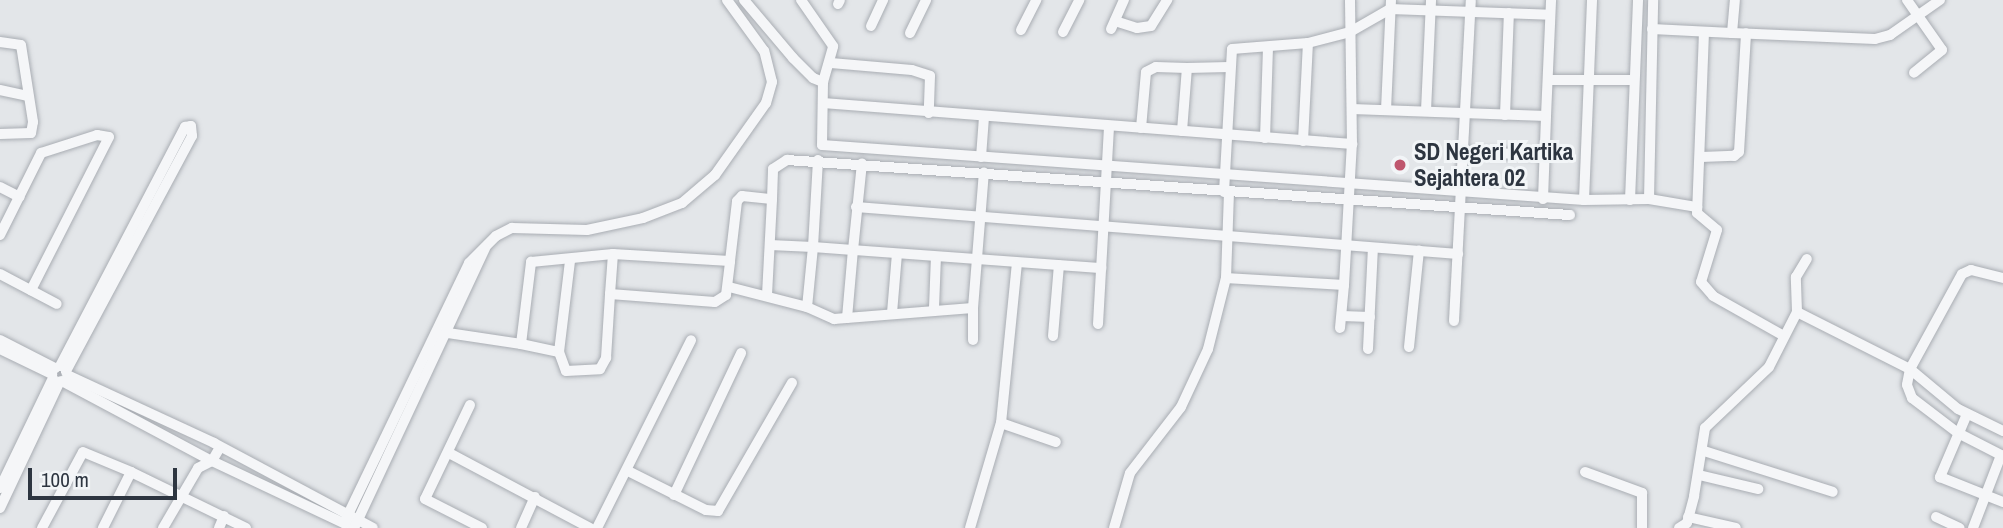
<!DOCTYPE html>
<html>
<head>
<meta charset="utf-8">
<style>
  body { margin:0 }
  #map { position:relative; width:2003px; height:528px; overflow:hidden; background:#e3e6e9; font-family:"Archivo Narrow",sans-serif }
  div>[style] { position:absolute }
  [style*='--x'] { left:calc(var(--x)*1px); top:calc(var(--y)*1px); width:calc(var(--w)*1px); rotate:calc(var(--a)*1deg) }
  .roads { filter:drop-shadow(0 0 2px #a9adb3) drop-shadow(0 0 2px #a9adb3) }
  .minor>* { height:10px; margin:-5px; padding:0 5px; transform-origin:5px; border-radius:5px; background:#f5f6f8 }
  .dots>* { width:19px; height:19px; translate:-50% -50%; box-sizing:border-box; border:4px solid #f2f5f7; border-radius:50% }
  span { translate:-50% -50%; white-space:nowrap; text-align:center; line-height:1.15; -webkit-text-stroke:6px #f2f5f7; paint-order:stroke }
  .poi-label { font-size:23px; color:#2d3540; font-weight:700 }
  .left { translate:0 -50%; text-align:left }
  .scale { position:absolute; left:28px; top:468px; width:149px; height:32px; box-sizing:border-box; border:4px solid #2d3540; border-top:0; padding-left:9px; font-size:21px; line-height:24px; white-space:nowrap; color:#2d3540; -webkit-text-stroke:5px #f2f5f7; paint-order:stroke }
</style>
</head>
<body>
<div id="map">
  <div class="roads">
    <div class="minor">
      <div style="--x:744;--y:0;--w:76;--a:49.8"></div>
      <div style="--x:793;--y:58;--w:28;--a:45"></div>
      <div style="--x:813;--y:78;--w:11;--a:22"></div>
      <div style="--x:823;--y:82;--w:37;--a:-74"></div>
      <div style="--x:833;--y:46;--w:56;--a:-124.8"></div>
      <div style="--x:1907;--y:0;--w:61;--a:55"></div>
      <div style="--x:1942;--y:50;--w:36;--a:141"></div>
      <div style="--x:838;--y:4;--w:4;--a:-63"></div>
      <div style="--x:1115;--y:21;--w:23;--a:18"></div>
      <div style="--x:1137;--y:28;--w:14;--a:-8"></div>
      <div style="--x:1151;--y:26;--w:31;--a:-58"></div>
      <div style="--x:871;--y:26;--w:29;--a:-65"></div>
      <div style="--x:1111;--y:29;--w:32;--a:-66"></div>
      <div style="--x:1652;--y:29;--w:80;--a:2.9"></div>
      <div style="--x:1732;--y:33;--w:33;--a:-85"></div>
      <div style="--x:1021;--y:30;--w:34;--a:-63"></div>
      <div style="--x:1063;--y:32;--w:36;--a:-63"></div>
      <div style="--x:1704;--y:32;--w:181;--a:92.2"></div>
      <div style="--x:1697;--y:213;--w:26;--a:40"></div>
      <div style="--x:1717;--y:230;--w:54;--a:107.1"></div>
      <div style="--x:1701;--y:282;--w:18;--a:49"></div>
      <div style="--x:1713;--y:296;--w:81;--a:29.4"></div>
      <div style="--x:910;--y:33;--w:37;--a:-64"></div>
      <div style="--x:1732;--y:33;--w:143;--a:2.4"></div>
      <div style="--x:1875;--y:39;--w:16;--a:-15"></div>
      <div style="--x:1890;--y:35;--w:61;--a:-35"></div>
      <div style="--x:0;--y:42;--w:21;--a:8"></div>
      <div style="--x:21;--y:45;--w:78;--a:81.1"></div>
      <div style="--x:33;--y:122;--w:11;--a:100"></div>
      <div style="--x:31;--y:133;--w:31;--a:178"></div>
      <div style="--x:831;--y:63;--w:81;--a:4.9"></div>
      <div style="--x:912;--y:70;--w:19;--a:18"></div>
      <div style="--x:930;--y:76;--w:37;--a:92"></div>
      <div style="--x:1549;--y:80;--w:85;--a:0"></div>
      <div style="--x:823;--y:82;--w:63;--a:90.9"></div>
      <div style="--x:822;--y:145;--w:764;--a:4.13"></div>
      <div style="--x:1584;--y:200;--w:200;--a:-87.7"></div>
      <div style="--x:0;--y:90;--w:29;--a:12"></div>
      <div style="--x:823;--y:103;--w:531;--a:4.43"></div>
      <div style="--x:1352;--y:144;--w:144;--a:-90.8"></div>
      <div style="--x:1352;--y:109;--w:194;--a:2.1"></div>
      <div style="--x:1546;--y:116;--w:116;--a:-87.5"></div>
      <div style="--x:1386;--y:110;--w:110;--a:-87.4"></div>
      <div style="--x:1426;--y:111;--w:111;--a:-87.4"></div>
      <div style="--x:1505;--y:115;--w:102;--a:-87.8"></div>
      <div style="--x:1141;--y:128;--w:56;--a:-84.9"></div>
      <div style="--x:1146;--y:72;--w:11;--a:-27"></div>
      <div style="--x:1156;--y:67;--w:31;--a:2"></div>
      <div style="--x:1182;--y:131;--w:63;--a:-85.5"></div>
      <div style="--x:1187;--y:68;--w:42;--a:-1.4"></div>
      <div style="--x:1265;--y:138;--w:90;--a:-88.1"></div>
      <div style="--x:1303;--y:141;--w:98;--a:-87.1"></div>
      <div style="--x:1465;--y:152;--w:80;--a:2.1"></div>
      <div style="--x:981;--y:157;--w:40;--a:-85.7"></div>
      <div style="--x:1701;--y:157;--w:33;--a:-2"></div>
      <div style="--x:1734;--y:156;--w:6;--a:-39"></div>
      <div style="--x:1739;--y:152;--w:119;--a:-86.6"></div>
      <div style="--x:818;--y:160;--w:87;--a:93.3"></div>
      <div style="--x:813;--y:247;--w:40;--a:4.3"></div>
      <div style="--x:853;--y:250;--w:87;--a:-84.1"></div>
      <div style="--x:0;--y:187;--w:22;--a:27"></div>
      <div style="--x:1224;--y:192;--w:143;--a:-86.8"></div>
      <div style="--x:1232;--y:49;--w:76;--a:-4.5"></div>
      <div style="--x:1308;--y:43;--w:43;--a:-14.7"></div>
      <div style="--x:1350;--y:32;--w:46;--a:-29.9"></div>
      <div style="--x:1390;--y:9;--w:160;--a:2.1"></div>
      <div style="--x:1543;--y:199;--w:83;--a:-87.9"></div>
      <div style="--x:1649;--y:199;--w:199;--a:-88.8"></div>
      <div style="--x:1584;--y:200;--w:65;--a:-0.9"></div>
      <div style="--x:1649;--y:199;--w:49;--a:9.5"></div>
      <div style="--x:1630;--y:200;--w:200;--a:-87.7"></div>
      <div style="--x:856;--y:207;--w:604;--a:4.46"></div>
      <div style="--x:0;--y:235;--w:92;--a:-63.4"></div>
      <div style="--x:41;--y:153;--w:59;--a:-17.8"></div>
      <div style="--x:97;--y:135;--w:12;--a:9"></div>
      <div style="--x:109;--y:137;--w:172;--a:117"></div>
      <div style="--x:770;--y:245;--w:43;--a:2.7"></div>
      <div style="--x:813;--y:247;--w:60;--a:95.7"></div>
      <div style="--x:613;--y:254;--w:40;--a:94.3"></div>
      <div style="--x:610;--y:294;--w:105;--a:4.4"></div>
      <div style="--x:715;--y:302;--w:13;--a:-32"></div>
      <div style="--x:726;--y:295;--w:34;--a:-83"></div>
      <div style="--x:0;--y:274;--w:64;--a:27.8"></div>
      <div style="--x:1226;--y:278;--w:118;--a:3.4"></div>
      <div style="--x:1344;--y:285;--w:141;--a:-86.8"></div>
      <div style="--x:729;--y:287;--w:81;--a:14.4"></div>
      <div style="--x:807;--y:307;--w:30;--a:24"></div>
      <div style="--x:834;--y:319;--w:139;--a:-4.5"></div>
      <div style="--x:973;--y:308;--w:136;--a:-85.4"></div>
      <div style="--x:767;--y:295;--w:96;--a:-87"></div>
      <div style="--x:934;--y:308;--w:51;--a:-87.8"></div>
      <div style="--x:1797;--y:312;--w:35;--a:-92"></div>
      <div style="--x:1796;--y:277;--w:21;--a:-59"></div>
      <div style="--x:892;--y:313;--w:59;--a:-85.2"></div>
      <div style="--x:1342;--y:316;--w:28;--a:2"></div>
      <div style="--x:847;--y:318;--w:68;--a:-85"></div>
      <div style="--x:853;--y:250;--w:249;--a:4.2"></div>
      <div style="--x:1454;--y:321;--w:321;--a:-87"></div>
      <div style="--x:1098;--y:324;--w:198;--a:-86.8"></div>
      <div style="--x:1340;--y:328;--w:43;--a:-84.7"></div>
      <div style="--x:448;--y:333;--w:74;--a:8.6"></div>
      <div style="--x:521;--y:344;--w:83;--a:-83"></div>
      <div style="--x:531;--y:262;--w:82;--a:-5.6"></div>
      <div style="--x:613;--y:254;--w:117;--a:3.4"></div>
      <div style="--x:730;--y:261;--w:60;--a:-83.3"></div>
      <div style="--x:737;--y:201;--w:7;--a:-45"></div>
      <div style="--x:742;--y:196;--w:30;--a:6"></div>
      <div style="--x:772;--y:199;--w:30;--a:-88"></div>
      <div style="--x:773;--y:169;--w:17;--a:-33"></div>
      <div style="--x:787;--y:160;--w:785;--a:4.02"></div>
      <div style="--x:1053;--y:336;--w:71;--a:-85.2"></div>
      <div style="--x:0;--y:340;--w:62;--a:27"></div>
      <div style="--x:973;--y:340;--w:32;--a:-90"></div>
      <div style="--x:521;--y:344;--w:39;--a:12"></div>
      <div style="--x:559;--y:352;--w:20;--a:70"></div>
      <div style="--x:566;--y:371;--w:34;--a:-3"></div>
      <div style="--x:600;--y:369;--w:13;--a:-61"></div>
      <div style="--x:606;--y:358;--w:64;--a:-86.4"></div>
      <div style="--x:1409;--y:347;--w:97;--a:-84.1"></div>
      <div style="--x:0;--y:349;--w:58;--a:25.7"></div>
      <div style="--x:1368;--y:349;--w:101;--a:-87.2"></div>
      <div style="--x:559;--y:352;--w:92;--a:-83.1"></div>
      <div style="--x:60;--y:366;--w:270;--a:-62.4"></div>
      <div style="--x:185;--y:127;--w:6;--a:-9"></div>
      <div style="--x:191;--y:126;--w:10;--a:84"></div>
      <div style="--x:192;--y:136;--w:267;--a:118.2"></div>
      <div style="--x:67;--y:375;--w:162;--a:24.8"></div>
      <div style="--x:214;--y:443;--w:180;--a:28.1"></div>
      <div style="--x:62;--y:381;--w:170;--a:28.1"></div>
      <div style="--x:212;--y:461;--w:157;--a:25.3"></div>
      <div style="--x:470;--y:405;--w:104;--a:115.6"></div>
      <div style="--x:425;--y:499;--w:64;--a:27"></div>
      <div style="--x:1967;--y:414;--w:69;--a:113.2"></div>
      <div style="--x:1940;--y:477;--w:68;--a:21.6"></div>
      <div style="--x:1001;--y:423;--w:58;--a:19.1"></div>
      <div style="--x:2003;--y:431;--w:50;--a:-153.9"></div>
      <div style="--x:1958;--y:409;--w:62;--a:-140.2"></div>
      <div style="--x:1910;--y:369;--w:16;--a:101"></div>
      <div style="--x:1907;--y:385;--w:14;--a:69"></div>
      <div style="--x:1912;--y:398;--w:58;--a:37.3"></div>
      <div style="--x:1958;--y:433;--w:51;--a:27.1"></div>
      <div style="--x:1704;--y:451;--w:135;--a:17.6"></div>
      <div style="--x:449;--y:453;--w:160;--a:28"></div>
      <div style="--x:628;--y:471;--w:87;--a:26.6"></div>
      <div style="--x:706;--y:510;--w:12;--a:5"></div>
      <div style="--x:718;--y:511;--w:148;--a:-60"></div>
      <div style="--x:131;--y:472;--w:128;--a:26"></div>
      <div style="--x:1585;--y:472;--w:61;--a:20.2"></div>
      <div style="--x:1642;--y:493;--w:35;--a:90"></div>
      <div style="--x:1699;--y:475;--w:61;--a:13.3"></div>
      <div style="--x:0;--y:488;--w:122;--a:-64.3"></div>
      <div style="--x:674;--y:495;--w:157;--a:-64.7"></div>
      <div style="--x:0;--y:508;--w:140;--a:-64.7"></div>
      <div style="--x:1688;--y:517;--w:49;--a:12.9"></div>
      <div style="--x:1936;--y:517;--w:26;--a:25"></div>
      <div style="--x:344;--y:523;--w:288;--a:-64.3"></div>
      <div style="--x:469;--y:263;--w:38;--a:-45"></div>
      <div style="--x:496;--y:236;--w:18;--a:-27"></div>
      <div style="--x:512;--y:228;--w:75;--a:1.5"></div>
      <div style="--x:587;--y:230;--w:57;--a:-12.1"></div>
      <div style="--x:643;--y:218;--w:42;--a:-21"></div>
      <div style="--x:682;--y:203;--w:43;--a:-40.3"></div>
      <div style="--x:715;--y:175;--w:88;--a:-54.7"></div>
      <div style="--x:766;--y:103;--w:22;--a:-74"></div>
      <div style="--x:772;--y:82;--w:32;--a:-104"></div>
      <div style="--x:764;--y:51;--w:63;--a:-126"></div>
      <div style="--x:355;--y:526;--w:307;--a:-64.9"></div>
      <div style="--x:42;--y:528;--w:86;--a:-61.7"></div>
      <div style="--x:83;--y:452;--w:52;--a:22.6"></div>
      <div style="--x:131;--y:472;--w:63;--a:116.6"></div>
      <div style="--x:163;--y:528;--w:69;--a:-59.7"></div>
      <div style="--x:198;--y:468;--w:16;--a:-27"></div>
      <div style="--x:212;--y:461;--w:16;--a:-60"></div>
      <div style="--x:219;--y:528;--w:13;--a:-67"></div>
      <div style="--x:521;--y:528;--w:34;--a:-66"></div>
      <div style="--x:597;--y:528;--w:210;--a:-63.4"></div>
      <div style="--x:970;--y:528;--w:109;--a:-73.6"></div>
      <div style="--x:1001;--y:423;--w:160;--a:-84.3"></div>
      <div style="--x:1114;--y:528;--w:57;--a:-73.8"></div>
      <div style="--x:1130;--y:473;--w:83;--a:-52.3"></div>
      <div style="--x:1181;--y:407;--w:64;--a:-65"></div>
      <div style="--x:1208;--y:349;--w:73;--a:-75.8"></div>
      <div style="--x:1226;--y:278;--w:86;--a:-88"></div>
      <div style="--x:1679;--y:528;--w:9;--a:-32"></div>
      <div style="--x:1687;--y:523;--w:28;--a:-75"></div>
      <div style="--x:1694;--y:496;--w:69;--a:-80.8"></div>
      <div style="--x:1705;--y:428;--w:88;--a:-43.6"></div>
      <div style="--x:1769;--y:367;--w:62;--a:-63"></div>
      <div style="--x:1797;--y:312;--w:127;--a:26.8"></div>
      <div style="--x:1910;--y:369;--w:108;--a:-61.3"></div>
      <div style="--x:1962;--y:274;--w:10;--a:-24"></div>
      <div style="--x:1971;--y:270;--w:33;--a:14"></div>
      <div style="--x:1973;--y:528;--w:78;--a:-69"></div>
    </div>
  </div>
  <div class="dots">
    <div style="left:1400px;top:165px;background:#bf576e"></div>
  </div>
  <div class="poi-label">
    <span class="left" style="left:1414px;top:165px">SD Negeri Kartika<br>Sejahtera 02</span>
  </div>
  <div class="scale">100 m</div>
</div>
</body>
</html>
